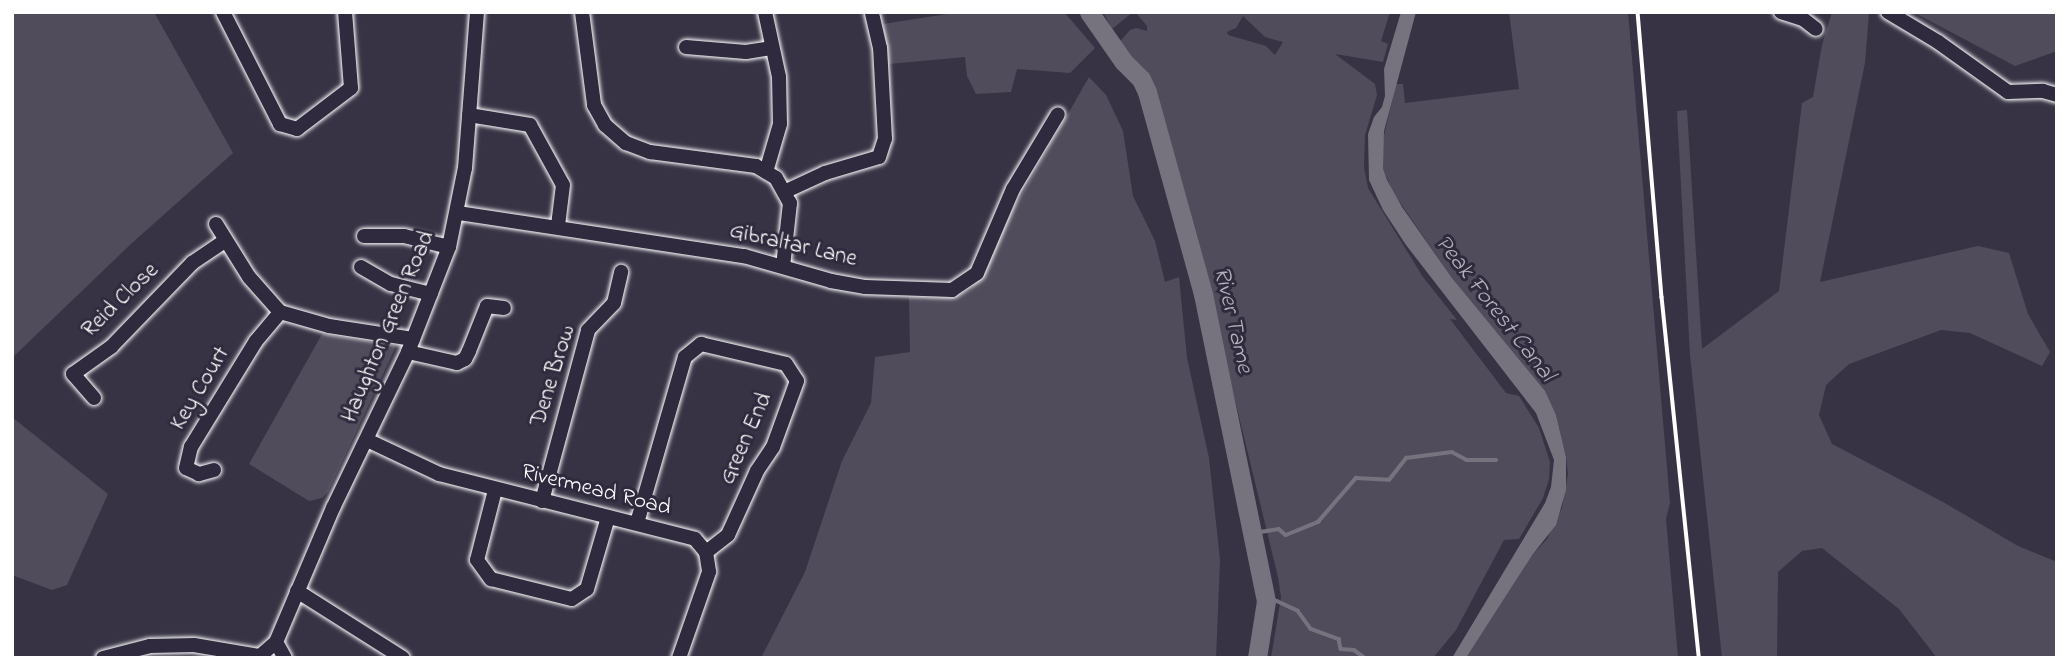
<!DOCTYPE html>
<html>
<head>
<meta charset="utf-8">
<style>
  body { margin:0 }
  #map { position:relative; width:2069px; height:670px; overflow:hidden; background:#373345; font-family:"Indie Flower",sans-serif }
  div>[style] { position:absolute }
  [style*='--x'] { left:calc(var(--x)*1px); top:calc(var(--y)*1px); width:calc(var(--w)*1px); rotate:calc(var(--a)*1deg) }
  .green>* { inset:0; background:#514c5c }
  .water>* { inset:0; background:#76737f }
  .stream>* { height:3.5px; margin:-1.75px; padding:0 1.75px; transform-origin:1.75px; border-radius:1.75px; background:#76737f }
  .river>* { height:19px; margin:-9.5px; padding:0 9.5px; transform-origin:9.5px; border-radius:9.5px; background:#76737f }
  .roads { filter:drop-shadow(0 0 2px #fff) drop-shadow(0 0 2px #fff) }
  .minor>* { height:14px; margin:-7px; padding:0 7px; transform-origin:7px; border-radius:7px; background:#2f2a3d }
  .rail>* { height:3.5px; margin:-1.75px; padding:0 1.75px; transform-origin:1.75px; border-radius:1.75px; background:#fff }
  span { translate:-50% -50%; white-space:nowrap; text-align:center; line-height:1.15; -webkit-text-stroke:6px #2f2a3d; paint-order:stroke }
  .street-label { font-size:23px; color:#fff }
  .water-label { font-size:24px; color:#b4b2b9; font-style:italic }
  .frame { position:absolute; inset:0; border:14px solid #fff; pointer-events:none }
</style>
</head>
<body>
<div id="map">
  <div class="green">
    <div style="clip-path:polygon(12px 12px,154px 12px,233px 153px,132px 243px,12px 358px)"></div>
    <div style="clip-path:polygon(960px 12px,1064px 12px,1095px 48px,1070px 73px,1017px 69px,1011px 92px,976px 94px,967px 76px,965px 57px,889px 64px,883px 24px)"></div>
    <div style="clip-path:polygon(1103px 12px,1133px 12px,1112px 29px)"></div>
    <div style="clip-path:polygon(evenodd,1135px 12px,1390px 12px,1381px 41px,1388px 44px,1383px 62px,1335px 54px,1375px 84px,1377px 95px,1365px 135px,1364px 167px,1368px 188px,1423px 277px,1457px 320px,1450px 319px,1506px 393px,1519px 396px,1539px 428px,1550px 462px,1549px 479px,1543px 498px,1519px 539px,1504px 540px,1456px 630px,1433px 658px,1271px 658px,1281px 597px,1278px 577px,1191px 219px,1183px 222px,1147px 92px,1140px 78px,1114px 48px,1130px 30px,1136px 28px,1147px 31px,1147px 26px,1135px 12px,1243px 16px,1265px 37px,1283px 42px,1275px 55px,1266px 46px,1228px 35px,1227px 32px,1236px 28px,1243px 16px)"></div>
    <div style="clip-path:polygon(1509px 12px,1628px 12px,1670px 503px,1666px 519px,1678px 658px,1466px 658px,1533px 554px,1547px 539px,1562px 508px,1568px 474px,1566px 457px,1556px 415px,1544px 391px,1452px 278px,1392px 191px,1383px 168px,1382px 144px,1396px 84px,1403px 84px,1405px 103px,1519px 89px)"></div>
    <div style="clip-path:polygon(1832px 12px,1869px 13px,1865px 63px,1820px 282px,1978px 246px,2009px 253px,2028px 314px,2050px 352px,2042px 366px,1970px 333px,1941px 330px,1849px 364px,1826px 385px,1819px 415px,1832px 444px,1943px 502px,2018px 546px,2057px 562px,2057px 658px,1937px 658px,1899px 609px,1822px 548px,1802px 551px,1778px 572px,1777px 658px,1722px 658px,1690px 355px,1677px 111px,1687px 110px,1702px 349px,1779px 291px,1802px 103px,1813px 97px,1822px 45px)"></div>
    <div style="clip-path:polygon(1913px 12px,2057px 12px,2057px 51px,2015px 66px)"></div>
    <div style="clip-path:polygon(1089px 77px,1106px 95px,1123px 131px,1133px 196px,1155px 241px,1165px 282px,1179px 277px,1187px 358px,1209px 458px,1220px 560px,1216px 658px,761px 658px,805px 572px,842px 461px,871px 403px,875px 357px,910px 352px,909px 297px,950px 298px,970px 290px,983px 275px,1006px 222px)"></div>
    <div style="clip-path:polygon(322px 334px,396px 346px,328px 492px,322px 498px,309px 501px,249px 464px)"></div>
    <div style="clip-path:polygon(12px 417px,108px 494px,67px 585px,52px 590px,12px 575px)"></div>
  </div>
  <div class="water">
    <div style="clip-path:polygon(1401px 12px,1416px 12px,1384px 131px,1383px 168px,1387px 180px,1402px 207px,1452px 278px,1545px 391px,1556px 415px,1566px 457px,1566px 490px,1556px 525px,1533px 554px,1466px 658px,1452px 658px,1545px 503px,1551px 487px,1554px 460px,1536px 413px,1406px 245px,1383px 210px,1369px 180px,1368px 134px,1374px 117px,1382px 107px,1385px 96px,1384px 69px)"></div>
  </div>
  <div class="stream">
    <div style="--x:1254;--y:533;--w:25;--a:-9"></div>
    <div style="--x:1279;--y:529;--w:9;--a:41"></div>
    <div style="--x:1286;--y:535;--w:35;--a:-22"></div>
    <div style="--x:1318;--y:522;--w:58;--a:-49.2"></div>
    <div style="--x:1356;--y:478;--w:33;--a:3"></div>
    <div style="--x:1389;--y:480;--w:28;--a:-52"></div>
    <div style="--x:1406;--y:458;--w:46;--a:-7.4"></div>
    <div style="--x:1452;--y:452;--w:17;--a:28"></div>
    <div style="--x:1467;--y:460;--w:29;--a:0"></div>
    <div style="--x:1266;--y:601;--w:11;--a:0"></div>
    <div style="--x:1277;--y:601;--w:23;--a:25"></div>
    <div style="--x:1298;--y:611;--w:22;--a:54"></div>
    <div style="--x:1311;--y:629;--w:30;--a:20"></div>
    <div style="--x:1339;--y:639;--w:10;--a:79"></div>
    <div style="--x:1341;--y:649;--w:13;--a:4"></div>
    <div style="--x:1354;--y:650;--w:14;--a:36"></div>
  </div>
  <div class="river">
    <div style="--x:1089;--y:12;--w:60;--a:55.2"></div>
    <div style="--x:1123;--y:61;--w:25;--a:45"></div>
    <div style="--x:1141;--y:79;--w:14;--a:65"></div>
    <div style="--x:1147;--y:92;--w:210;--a:74.5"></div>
    <div style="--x:1203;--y:294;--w:313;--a:78.4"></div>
    <div style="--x:1266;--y:601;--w:58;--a:99"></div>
  </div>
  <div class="roads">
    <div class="minor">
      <div style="--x:223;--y:12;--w:126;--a:63"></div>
      <div style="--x:280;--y:124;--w:18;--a:16"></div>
      <div style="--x:297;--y:129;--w:68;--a:-37.2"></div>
      <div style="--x:351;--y:88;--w:76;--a:-94.5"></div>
      <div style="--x:582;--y:12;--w:94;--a:82.6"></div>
      <div style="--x:594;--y:105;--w:23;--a:61"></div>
      <div style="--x:605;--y:125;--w:28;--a:41"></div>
      <div style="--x:626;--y:143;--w:26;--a:21"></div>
      <div style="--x:650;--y:152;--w:107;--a:7.5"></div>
      <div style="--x:756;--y:166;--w:23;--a:31"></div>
      <div style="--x:776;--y:178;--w:29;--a:61"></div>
      <div style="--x:790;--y:203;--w:63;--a:96.3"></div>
      <div style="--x:765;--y:12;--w:66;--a:77.8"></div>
      <div style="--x:779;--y:77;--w:47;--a:88.8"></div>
      <div style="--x:780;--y:124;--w:50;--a:106.3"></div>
      <div style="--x:1781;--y:12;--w:23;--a:18"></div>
      <div style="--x:1803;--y:19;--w:16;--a:38"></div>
      <div style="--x:1888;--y:12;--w:58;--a:31"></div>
      <div style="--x:1938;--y:42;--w:86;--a:35.5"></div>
      <div style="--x:2008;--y:92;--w:35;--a:-2"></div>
      <div style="--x:2043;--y:91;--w:15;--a:16"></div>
      <div style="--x:686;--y:47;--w:60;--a:4.8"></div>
      <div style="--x:746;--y:52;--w:25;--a:-9"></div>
      <div style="--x:469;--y:115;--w:62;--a:9.3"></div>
      <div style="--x:530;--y:125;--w:68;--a:61.2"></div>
      <div style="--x:563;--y:185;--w:41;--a:97"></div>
      <div style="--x:784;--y:192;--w:45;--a:-24.9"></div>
      <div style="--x:825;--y:173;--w:56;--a:-16.5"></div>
      <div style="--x:879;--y:157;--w:19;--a:-72"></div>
      <div style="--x:885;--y:139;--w:91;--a:-93.1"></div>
      <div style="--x:880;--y:48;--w:37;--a:-103"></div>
      <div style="--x:458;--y:213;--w:289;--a:8.6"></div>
      <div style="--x:744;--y:256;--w:91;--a:16"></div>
      <div style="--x:831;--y:281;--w:35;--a:10"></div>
      <div style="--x:865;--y:287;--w:87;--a:2"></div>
      <div style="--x:952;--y:290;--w:30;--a:-34"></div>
      <div style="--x:977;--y:273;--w:91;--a:-66.8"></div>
      <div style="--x:1013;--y:189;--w:87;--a:-59"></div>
      <div style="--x:216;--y:224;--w:62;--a:58.1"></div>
      <div style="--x:249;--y:277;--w:47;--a:48.5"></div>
      <div style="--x:280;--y:312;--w:51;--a:15.9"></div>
      <div style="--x:329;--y:326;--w:85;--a:8.8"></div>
      <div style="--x:364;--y:236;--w:40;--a:0"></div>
      <div style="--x:404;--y:236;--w:46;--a:13.7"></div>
      <div style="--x:361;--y:267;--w:34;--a:30"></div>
      <div style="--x:391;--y:284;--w:41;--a:14"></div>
      <div style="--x:408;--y:352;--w:50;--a:12.7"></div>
      <div style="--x:457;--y:363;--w:9;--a:-27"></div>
      <div style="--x:465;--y:359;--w:9;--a:-63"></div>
      <div style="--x:469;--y:351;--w:48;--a:-68.2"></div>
      <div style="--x:487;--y:306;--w:17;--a:7"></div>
      <div style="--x:94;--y:398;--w:32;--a:-131"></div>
      <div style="--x:73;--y:374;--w:47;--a:-35.4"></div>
      <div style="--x:111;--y:347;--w:117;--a:-46"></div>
      <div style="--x:192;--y:263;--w:40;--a:-34"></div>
      <div style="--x:367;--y:440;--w:80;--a:25.3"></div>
      <div style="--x:439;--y:474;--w:264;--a:14.2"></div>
      <div style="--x:695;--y:539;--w:17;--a:50"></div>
      <div style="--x:706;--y:552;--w:20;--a:81"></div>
      <div style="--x:709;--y:572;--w:91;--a:109.2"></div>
      <div style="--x:214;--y:470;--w:16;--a:165"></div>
      <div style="--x:199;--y:474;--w:14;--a:-155"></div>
      <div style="--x:186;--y:468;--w:22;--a:-77"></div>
      <div style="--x:191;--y:447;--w:124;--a:-58.5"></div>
      <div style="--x:256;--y:341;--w:38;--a:-50"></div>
      <div style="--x:495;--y:490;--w:72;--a:104.4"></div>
      <div style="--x:477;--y:560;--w:24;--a:54"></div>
      <div style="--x:491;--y:579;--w:83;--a:13.9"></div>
      <div style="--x:572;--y:599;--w:18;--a:-34"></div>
      <div style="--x:587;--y:589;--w:75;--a:-73.7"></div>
      <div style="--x:542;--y:501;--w:177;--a:-74.9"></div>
      <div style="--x:588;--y:330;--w:37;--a:-46"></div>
      <div style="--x:614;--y:303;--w:32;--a:-77"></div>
      <div style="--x:637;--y:523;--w:173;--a:-73.9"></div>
      <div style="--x:685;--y:357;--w:21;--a:-39"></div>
      <div style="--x:701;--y:344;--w:87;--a:13.2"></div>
      <div style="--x:786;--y:364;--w:20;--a:57"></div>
      <div style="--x:797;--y:381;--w:70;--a:110"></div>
      <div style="--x:773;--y:447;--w:29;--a:124"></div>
      <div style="--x:757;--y:471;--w:70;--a:114.4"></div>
      <div style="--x:728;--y:535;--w:28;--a:142"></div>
      <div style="--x:297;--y:591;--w:125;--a:32.3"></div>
      <div style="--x:276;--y:642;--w:18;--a:61"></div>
      <div style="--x:103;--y:658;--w:49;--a:-14.3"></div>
      <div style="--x:150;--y:646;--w:44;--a:-1.3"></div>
      <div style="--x:194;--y:645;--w:67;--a:9.5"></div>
      <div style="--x:260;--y:656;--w:21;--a:-41"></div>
      <div style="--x:276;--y:642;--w:146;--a:-67"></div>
      <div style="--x:333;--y:508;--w:173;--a:-64.3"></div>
      <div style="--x:408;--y:352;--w:113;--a:-68.7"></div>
      <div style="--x:449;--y:247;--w:81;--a:-78.6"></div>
      <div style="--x:465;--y:168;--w:156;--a:-85.6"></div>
    </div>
  </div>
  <div class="rail">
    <div style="--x:1638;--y:12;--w:286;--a:85.2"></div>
    <div style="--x:1662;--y:297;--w:363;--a:84.1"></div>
  </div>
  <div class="street-label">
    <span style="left:793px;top:246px;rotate:13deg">Gibraltar Lane</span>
    <span style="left:121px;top:301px;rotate:-44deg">Reid Close</span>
    <span style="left:389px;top:327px;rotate:-67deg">Haughton Green Road</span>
    <span style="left:554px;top:376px;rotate:-73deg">Dene Brow</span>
    <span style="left:201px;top:389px;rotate:-59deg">Key Court</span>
    <span style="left:747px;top:439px;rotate:-66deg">Green End</span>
    <span style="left:596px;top:491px;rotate:14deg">Rivermead Road</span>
  </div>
  <div class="water-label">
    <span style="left:1494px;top:309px;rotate:52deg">Peak Forest Canal</span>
    <span style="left:1232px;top:320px;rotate:77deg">River Tame</span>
  </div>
  <div class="frame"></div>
</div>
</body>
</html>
